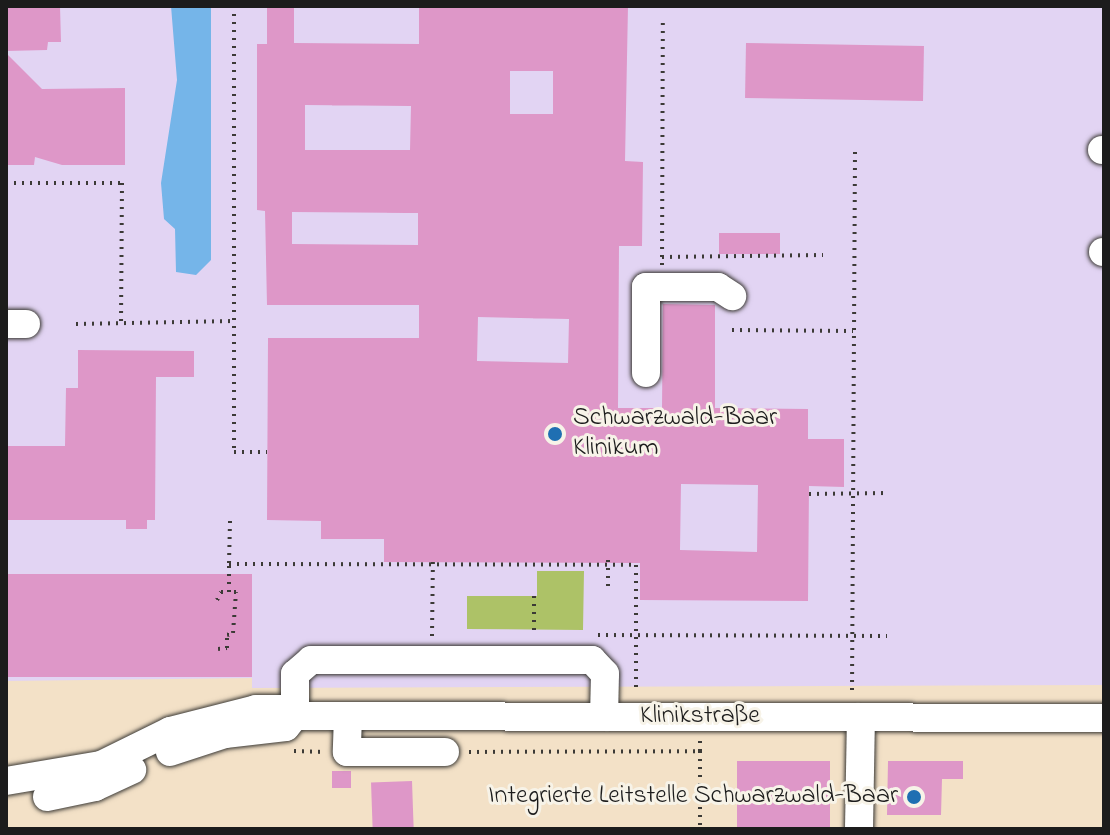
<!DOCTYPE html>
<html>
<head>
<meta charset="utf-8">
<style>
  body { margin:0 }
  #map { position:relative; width:1110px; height:835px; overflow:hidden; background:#f3e1c7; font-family:"Indie Flower",sans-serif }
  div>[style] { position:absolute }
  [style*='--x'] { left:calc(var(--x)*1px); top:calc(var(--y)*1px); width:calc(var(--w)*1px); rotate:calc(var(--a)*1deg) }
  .built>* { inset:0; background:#e2d4f3 }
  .green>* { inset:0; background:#adc267 }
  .water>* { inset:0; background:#75b5e9 }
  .building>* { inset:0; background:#de97c8; transform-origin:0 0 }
  .path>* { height:4px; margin-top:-2px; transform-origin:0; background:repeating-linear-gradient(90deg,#3c3a36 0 2px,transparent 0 8px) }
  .roads { filter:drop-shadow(0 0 2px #3c3a36) drop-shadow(0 0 2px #3c3a36) }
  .minor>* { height:28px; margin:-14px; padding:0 14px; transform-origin:14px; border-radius:14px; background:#fff }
  .dots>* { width:22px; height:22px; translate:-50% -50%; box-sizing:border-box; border:4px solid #f7f3e8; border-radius:50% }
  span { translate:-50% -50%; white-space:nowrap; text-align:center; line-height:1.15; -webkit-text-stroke:6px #f7f3e8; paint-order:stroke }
  .poi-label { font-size:26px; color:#1c1c1c }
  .left { translate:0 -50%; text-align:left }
  .right { translate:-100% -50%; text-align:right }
  .street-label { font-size:26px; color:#1c1c1c }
  .frame { position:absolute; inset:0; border:8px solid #1c1c1c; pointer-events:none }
</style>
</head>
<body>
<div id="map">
  <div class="built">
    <div style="clip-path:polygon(6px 6px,1104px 6px,1104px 685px,252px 688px,252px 678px,6px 681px)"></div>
  </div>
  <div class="green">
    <div style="clip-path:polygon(537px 571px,584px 571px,583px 630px,467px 629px,467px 596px,537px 596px)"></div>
  </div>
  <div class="water">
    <div style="clip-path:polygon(171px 6px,211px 6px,211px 260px,196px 275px,176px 272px,175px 229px,164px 219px,161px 183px,177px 80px)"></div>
  </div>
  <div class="building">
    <div style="clip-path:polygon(6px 6px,60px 6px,61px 42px,48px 42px,47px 50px,6px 51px)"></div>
    <div style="clip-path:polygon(evenodd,267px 6px,294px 6px,294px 43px,419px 44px,419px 6px,628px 6px,625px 161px,643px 162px,642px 246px,619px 246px,618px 408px,662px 408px,663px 304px,715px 305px,715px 408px,808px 409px,808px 439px,844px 439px,844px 487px,809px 486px,808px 601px,640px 600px,640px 563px,384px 562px,384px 539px,321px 539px,321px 521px,267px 520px,268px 338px,419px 338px,419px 305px,267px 305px,265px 211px,257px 210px,257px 44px,267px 44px,267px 6px,510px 71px,553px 71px,553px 114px,510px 114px,510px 71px,267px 6px,305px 105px,411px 106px,410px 150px,305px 150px,305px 105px,267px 6px,292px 212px,418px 213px,418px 245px,292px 244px,292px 212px,267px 6px,478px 317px,569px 319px,568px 363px,477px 361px,478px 317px,267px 6px,681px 484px,758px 485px,757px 552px,680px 550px,681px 484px)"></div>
    <div style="left:746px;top:43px;width:178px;height:55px;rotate:1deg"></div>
    <div style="clip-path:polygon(6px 53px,42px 89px,125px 88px,125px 165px,62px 165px,35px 157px,34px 165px,6px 165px)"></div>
    <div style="left:780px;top:233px;width:21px;height:61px;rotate:90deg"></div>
    <div style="clip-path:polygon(78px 350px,194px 351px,194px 377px,156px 377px,155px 520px,147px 520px,147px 529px,126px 529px,126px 520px,8px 520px,8px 446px,65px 446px,66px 388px,78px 388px)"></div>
    <div style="left:6px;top:574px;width:246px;height:103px"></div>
    <div style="left:737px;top:761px;width:93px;height:68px"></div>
    <div style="clip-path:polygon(888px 761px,963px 761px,963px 779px,942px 779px,941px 815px,887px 815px)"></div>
    <div style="left:332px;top:771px;width:19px;height:17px"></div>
    <div style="left:412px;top:781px;width:48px;height:41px;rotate:88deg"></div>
  </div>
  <div class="path">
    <div style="--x:234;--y:6;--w:446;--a:90"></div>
    <div style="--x:234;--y:452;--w:33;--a:0"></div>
    <div style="--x:6;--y:183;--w:116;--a:0"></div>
    <div style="--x:122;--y:183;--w:141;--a:90.4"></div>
    <div style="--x:662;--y:257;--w:161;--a:-0.7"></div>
    <div style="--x:662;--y:265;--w:245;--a:-89.8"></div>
    <div style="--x:76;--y:324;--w:158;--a:-1.1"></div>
    <div style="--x:732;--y:330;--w:121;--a:0.5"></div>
    <div style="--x:809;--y:494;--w:78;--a:-0.7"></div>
    <div style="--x:229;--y:563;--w:42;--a:-88.6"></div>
    <div style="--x:608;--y:586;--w:28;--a:-90"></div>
    <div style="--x:534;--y:596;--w:39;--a:90"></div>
    <div style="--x:217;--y:600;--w:9;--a:-63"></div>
    <div style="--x:221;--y:592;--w:8;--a:0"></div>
    <div style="--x:229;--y:592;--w:28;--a:-90"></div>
    <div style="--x:229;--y:564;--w:407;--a:0.1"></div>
    <div style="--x:636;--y:565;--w:125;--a:90"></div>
    <div style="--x:598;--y:635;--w:289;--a:0.2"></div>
    <div style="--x:432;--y:636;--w:80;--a:-89.3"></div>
    <div style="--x:218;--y:649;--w:9;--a:-6"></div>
    <div style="--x:227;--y:648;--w:13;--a:-90"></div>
    <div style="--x:227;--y:635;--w:6;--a:-18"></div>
    <div style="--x:233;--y:633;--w:41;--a:-85.8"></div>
    <div style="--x:236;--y:592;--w:7;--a:180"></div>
    <div style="--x:852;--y:690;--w:540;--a:-89.68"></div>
    <div style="--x:294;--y:751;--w:31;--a:2"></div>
    <div style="--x:700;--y:751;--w:78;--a:90"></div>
    <div style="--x:469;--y:752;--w:231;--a:-0.2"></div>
    <div style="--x:700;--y:751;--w:12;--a:-90"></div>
  </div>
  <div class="roads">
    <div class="minor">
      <div style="--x:1102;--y:150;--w:2;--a:0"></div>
      <div style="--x:1103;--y:252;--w:1;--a:0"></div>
      <div style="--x:6;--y:324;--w:20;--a:0"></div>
      <div style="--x:646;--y:373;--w:86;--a:-90"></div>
      <div style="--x:646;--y:287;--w:72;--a:0"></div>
      <div style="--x:718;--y:287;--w:17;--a:33"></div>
      <div style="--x:295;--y:716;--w:42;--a:-90"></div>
      <div style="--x:295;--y:674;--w:21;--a:-41"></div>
      <div style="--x:311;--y:660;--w:281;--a:0"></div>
      <div style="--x:592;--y:660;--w:19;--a:47"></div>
      <div style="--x:605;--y:674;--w:43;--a:91.3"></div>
      <div style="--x:348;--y:716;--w:36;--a:92"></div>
      <div style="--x:347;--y:752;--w:98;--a:0"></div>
      <div style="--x:170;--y:752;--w:58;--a:-18.1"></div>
      <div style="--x:225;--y:734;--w:61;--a:-6.5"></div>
      <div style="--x:286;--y:727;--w:11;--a:-52"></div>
      <div style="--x:6;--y:781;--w:96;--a:-9.6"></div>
      <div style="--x:101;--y:765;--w:77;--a:-26.2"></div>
      <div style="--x:170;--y:731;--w:89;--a:-14.3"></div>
      <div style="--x:256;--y:709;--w:26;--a:0"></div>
      <div style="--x:282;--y:709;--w:15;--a:28"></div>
      <div style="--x:295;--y:716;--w:809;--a:0.14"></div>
      <div style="--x:47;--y:797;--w:49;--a:-11.8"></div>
      <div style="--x:95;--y:787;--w:41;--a:-24.7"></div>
      <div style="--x:859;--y:829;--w:112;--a:-89"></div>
    </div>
  </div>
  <div class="dots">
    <div style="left:555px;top:434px;background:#1f6fb2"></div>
    <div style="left:914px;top:797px;background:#1f6fb2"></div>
  </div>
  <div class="poi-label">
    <span class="left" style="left:573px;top:434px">Schwarzwald-Baar<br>Klinikum</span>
    <span class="right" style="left:898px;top:797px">Integrierte Leitstelle Schwarzwald-Baar</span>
  </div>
  <div class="street-label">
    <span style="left:700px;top:717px">Klinikstraße</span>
  </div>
  <div class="frame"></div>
</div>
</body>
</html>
